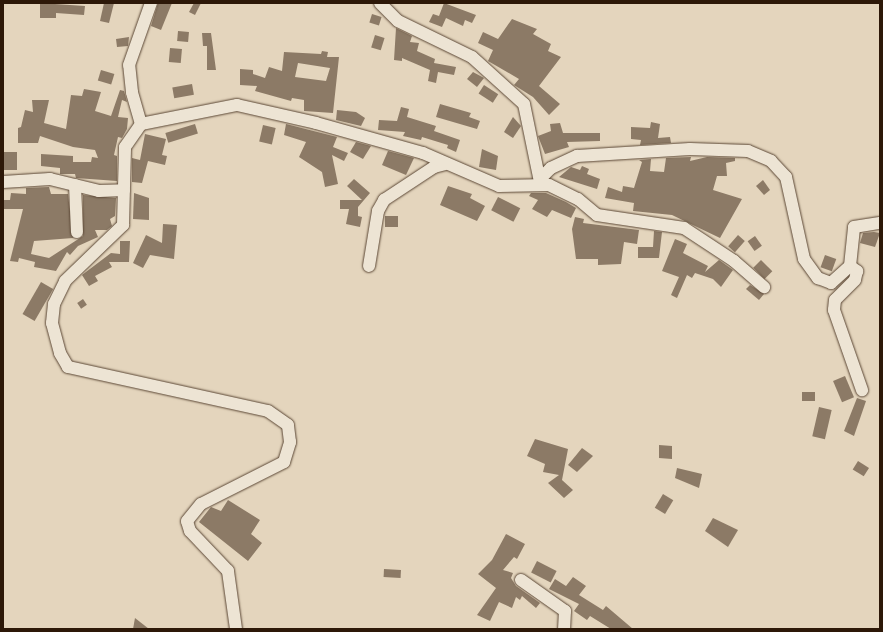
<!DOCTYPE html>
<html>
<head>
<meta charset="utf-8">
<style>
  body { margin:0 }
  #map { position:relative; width:883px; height:632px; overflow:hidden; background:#e4d5bd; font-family:"EB Garamond",serif }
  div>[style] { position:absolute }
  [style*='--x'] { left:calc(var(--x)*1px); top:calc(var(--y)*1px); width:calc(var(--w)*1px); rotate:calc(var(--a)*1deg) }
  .building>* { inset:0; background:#8c7a66; transform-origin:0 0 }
  .roads { filter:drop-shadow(0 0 1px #5b4735) drop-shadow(0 0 1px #5b4735) }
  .minor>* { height:12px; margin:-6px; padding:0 6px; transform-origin:6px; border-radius:6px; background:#ede4d4 }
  span { translate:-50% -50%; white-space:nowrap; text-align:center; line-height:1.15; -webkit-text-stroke:3.5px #ede4d4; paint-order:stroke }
  .frame { position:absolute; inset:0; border:4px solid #2d1808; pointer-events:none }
</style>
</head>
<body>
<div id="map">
  <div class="building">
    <div style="clip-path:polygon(40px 3px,85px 6px,84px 15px,56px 13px,56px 18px,40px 18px)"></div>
    <div style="clip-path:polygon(104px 3px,114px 3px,109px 23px,100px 21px)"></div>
    <div style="clip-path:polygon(158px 3px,172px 3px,161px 30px,151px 26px)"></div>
    <div style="clip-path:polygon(194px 3px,201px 3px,195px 15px,189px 12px)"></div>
    <div style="clip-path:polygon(444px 3px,476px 15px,472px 23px,465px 20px,463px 26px,446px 18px,442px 27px,429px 22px,433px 14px,439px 16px)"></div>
    <div style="left:372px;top:14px;width:10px;height:9px;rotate:17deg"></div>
    <div style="clip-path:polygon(512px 19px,537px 29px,533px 34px,551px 44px,548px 51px,561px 57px,539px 86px,560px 104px,549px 115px,533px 97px,514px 85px,519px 79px,488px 61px,493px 50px,478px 43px,483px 32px,498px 39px)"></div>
    <div style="clip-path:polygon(396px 28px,412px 36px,410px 42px,419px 43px,417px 51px,435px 59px,434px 63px,456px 67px,454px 75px,438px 72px,436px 83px,428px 81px,430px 70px,402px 58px,402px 61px,394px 60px)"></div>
    <div style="left:178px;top:31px;width:11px;height:10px;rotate:5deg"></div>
    <div style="clip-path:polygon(202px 33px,211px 33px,216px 70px,207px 70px,207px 46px,203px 46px)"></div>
    <div style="left:375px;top:35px;width:10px;height:13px;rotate:17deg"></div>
    <div style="clip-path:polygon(129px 37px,128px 46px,117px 47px,116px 39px)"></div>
    <div style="left:170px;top:48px;width:12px;height:14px;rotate:5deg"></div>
    <div style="clip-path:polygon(evenodd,322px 51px,328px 52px,327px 57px,339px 57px,333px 113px,304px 111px,304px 100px,292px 98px,291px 101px,255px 91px,257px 86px,240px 85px,240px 69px,253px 70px,253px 74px,265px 78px,269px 67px,282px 71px,284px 52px,321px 54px,322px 51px,298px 63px,330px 68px,326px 81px,295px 77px,298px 63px)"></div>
    <div style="left:101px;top:70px;width:14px;height:11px;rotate:17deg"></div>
    <div style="clip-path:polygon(473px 72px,484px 78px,477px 87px,467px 79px)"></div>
    <div style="left:192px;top:84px;width:11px;height:20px;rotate:80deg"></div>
    <div style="left:484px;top:85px;width:17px;height:10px;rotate:33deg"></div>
    <div style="clip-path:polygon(84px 89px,101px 92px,95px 111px,111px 116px,120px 90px,124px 91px,127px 102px,122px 100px,118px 117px,128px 118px,127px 129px,122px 138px,118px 137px,114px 155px,117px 156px,117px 181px,76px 178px,75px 174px,60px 174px,60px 168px,41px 166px,41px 154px,73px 156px,73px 162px,91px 162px,92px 157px,98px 158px,95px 150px,73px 147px,40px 136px,38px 143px,18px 143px,18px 128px,21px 127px,25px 110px,33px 112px,32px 100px,49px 100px,44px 123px,66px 129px,71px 95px,82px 96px)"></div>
    <div style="clip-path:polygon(440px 104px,471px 113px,469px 117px,480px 121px,477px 129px,436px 117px)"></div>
    <div style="clip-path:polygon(401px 107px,409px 109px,407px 117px,436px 126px,434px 131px,460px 140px,456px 152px,447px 148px,448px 145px,422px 137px,421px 140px,403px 136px,405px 132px,378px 130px,379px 120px,397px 121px)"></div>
    <div style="clip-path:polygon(337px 110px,356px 112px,365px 118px,361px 126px,336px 120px)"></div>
    <div style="clip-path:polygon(513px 117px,521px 126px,513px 138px,504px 132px)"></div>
    <div style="clip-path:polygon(651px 122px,660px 124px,658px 138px,670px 137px,671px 143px,640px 145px,641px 140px,631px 139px,631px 127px,650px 128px)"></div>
    <div style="clip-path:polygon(560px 123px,563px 133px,600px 133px,600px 141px,567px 142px,569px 147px,545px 154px,538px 136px,551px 131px,550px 124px)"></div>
    <div style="left:195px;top:124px;width:10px;height:31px;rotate:73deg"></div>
    <div style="clip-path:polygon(286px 124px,337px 137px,333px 147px,348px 153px,344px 161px,332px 155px,338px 184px,325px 187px,322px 172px,299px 157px,306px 142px,284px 135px)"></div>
    <div style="left:263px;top:125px;width:13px;height:17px;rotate:13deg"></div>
    <div style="clip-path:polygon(145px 134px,166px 139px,162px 155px,167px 156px,165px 165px,148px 161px,142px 183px,132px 182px,132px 158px,140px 160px)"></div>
    <div style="clip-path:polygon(356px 142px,371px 146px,363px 159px,350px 152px)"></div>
    <div style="clip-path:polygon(482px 149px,498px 156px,496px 170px,479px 167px)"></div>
    <div style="clip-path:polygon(388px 151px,414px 158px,406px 175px,382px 165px)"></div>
    <div style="left:3px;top:152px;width:14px;height:18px"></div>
    <div style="clip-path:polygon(691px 157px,690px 161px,707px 157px,735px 158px,735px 161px,726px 163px,727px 176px,717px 176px,713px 190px,742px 199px,720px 238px,672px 215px,633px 211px,634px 203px,605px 198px,608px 187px,622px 192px,623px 186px,634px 188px,642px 162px,639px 160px,651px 159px,650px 171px,664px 172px,666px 158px)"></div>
    <div style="clip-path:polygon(582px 166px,589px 169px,587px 174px,600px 179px,597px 189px,559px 177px,571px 167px,580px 170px)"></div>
    <div style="clip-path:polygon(354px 179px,370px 193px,358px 207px,358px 216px,362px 217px,360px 227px,346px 224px,349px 209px,340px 209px,340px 200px,362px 200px,347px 186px)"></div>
    <div style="clip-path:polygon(763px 180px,770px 190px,764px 195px,756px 186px)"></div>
    <div style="clip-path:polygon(448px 186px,472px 194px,470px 198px,485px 206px,477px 221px,440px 205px)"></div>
    <div style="clip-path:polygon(49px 187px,51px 194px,68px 194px,73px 238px,34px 241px,31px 254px,49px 258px,83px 236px,83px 195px,116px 198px,115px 216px,110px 219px,112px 226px,107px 230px,95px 230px,98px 237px,78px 246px,70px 255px,67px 252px,56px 271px,34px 267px,35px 262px,19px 258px,18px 262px,10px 261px,23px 209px,3px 209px,4px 200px,10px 200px,11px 193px,26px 194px,26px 188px)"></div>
    <div style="clip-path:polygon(134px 193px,149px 198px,149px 220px,133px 219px)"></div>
    <div style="clip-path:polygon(531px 193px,546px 193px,566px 202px,576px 208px,571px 218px,552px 210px,547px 217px,532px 209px,538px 200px,529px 196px)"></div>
    <div style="left:498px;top:197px;width:25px;height:15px;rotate:27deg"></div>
    <div style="left:385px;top:216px;width:13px;height:11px"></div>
    <div style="clip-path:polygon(575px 217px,584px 219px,583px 223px,639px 230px,637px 244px,624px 242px,621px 264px,598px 265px,598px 259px,576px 259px,572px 229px)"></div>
    <div style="clip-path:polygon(163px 224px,177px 225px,174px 259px,150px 255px,143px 268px,133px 263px,146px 235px,162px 243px)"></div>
    <div style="clip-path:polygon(654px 231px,662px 232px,659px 258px,638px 258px,638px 247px,653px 247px)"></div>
    <div style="clip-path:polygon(874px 232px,880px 233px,875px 247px,860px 243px,863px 233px)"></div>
    <div style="left:738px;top:235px;width:9px;height:15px;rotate:41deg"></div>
    <div style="left:755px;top:236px;width:12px;height:9px;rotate:55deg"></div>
    <div style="clip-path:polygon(675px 239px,687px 244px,683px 253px,708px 266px,705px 272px,719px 260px,733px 270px,721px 287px,713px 279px,695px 273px,692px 278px,687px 275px,677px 298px,671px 295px,679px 277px,662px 271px)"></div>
    <div style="clip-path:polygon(120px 241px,130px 241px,129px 262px,109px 262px,112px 267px,95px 276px,98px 281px,89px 286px,82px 275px,111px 253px,120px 254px)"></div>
    <div style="left:825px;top:255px;width:12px;height:13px;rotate:20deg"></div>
    <div style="left:761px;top:260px;width:16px;height:11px;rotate:45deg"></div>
    <div style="left:41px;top:282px;width:14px;height:37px;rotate:30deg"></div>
    <div style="clip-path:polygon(750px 285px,764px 294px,759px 300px,746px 289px)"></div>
    <div style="left:83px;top:299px;width:7px;height:7px;rotate:56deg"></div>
    <div style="left:845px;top:376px;width:23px;height:13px;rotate:67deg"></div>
    <div style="left:802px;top:392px;width:13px;height:9px"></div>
    <div style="clip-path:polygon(857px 398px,866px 401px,854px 436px,844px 431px)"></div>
    <div style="left:819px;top:407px;width:13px;height:30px;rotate:13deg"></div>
    <div style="clip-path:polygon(535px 439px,568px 449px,562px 480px,573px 490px,564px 498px,548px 483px,559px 475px,543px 472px,545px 464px,527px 456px)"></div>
    <div style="clip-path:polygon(659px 445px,672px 446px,672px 459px,659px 458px)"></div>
    <div style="clip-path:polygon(582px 448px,593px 456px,577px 472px,568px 465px)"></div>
    <div style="left:858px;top:461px;width:13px;height:10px;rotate:32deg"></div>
    <div style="clip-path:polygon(677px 468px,702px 474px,699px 488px,675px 478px)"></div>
    <div style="left:663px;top:494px;width:12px;height:16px;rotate:31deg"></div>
    <div style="clip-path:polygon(228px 500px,260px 520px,251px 534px,262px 543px,248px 561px,199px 522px,211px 507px,221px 511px)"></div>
    <div style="clip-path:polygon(713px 518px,738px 530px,728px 547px,705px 531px)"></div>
    <div style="clip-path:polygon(506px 534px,525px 544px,517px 559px,514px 557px,503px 570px,513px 573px,511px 578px,516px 586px,540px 603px,536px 608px,522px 596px,520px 600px,516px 597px,512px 608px,499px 602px,490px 621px,477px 615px,496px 588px,478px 574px,492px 560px)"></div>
    <div style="left:537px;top:561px;width:22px;height:13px;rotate:27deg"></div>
    <div style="left:384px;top:569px;width:17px;height:8px;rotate:3deg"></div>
    <div style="clip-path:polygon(573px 577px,586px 586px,579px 595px,603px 610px,606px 606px,633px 629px,611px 629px,590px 616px,587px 620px,574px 611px,579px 604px,549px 589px,555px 579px,566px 586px)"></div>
    <div style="clip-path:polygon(135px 618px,149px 629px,133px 629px)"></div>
  </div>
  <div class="roads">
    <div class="minor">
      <div style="--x:380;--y:3;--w:25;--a:45"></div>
      <div style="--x:398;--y:21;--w:82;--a:25.9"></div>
      <div style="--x:472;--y:57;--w:70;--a:42.1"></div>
      <div style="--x:524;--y:104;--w:80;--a:78.4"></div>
      <div style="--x:141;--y:124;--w:33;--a:-106"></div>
      <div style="--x:132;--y:92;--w:27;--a:-96"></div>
      <div style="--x:129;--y:65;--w:66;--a:-70.5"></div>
      <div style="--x:541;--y:178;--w:14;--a:-45"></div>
      <div style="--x:551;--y:168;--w:29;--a:-25"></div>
      <div style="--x:577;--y:156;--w:113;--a:-3.5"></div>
      <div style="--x:690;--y:149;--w:58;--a:2"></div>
      <div style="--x:748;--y:151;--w:25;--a:23"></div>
      <div style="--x:771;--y:161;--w:22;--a:47"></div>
      <div style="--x:786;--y:177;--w:84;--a:77.6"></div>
      <div style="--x:804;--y:259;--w:24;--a:54"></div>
      <div style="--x:818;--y:278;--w:14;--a:21"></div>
      <div style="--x:831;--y:283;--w:25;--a:-42"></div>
      <div style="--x:850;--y:266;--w:39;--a:-84"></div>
      <div style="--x:854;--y:227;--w:26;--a:-9"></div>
      <div style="--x:3;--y:182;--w:47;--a:-3.7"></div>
      <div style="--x:50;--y:179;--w:50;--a:13.8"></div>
      <div style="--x:99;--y:191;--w:25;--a:-2"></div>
      <div style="--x:75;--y:185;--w:47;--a:87.6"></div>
      <div style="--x:369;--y:266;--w:56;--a:-80.7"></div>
      <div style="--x:378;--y:211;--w:13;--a:-61"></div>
      <div style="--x:384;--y:200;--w:60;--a:-33.4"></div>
      <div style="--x:434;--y:167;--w:11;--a:-15"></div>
      <div style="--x:850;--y:266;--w:9;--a:36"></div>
      <div style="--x:857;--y:271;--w:9;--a:103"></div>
      <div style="--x:855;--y:280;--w:28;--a:135"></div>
      <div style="--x:835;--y:300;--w:10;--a:96"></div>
      <div style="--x:834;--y:310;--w:85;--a:70.7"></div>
      <div style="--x:521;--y:580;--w:54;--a:35.2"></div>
      <div style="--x:565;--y:611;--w:18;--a:93"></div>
      <div style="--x:236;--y:629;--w:59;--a:-97.9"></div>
      <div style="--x:228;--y:571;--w:55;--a:-133.5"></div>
      <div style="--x:190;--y:531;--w:10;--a:-107"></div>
      <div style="--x:187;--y:521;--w:22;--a:-51"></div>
      <div style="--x:201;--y:504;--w:93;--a:-26.8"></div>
      <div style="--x:284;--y:462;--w:21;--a:-73"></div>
      <div style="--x:290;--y:442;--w:17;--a:-97"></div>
      <div style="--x:288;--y:425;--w:24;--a:-145"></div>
      <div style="--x:268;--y:411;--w:205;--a:-167.6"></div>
      <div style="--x:68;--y:367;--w:16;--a:-120"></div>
      <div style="--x:60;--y:353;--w:31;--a:-105"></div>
      <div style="--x:52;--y:323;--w:19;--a:-84"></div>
      <div style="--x:54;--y:304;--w:25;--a:-64"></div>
      <div style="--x:65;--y:281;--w:81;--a:-44"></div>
      <div style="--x:123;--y:225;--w:78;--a:-88.5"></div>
      <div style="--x:125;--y:147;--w:28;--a:-55"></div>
      <div style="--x:141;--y:124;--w:98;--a:-11.2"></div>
      <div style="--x:237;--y:105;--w:81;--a:12.8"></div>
      <div style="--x:316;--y:123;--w:111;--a:15.7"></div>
      <div style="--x:423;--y:153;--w:83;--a:23.5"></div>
      <div style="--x:499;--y:186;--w:50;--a:-1.1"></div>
      <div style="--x:549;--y:185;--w:32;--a:26"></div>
      <div style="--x:578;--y:199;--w:25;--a:40"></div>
      <div style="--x:597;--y:215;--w:88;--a:8.5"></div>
      <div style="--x:684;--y:228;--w:60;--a:33.4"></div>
      <div style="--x:734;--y:261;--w:40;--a:41"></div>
    </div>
  </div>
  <div class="frame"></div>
</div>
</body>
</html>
